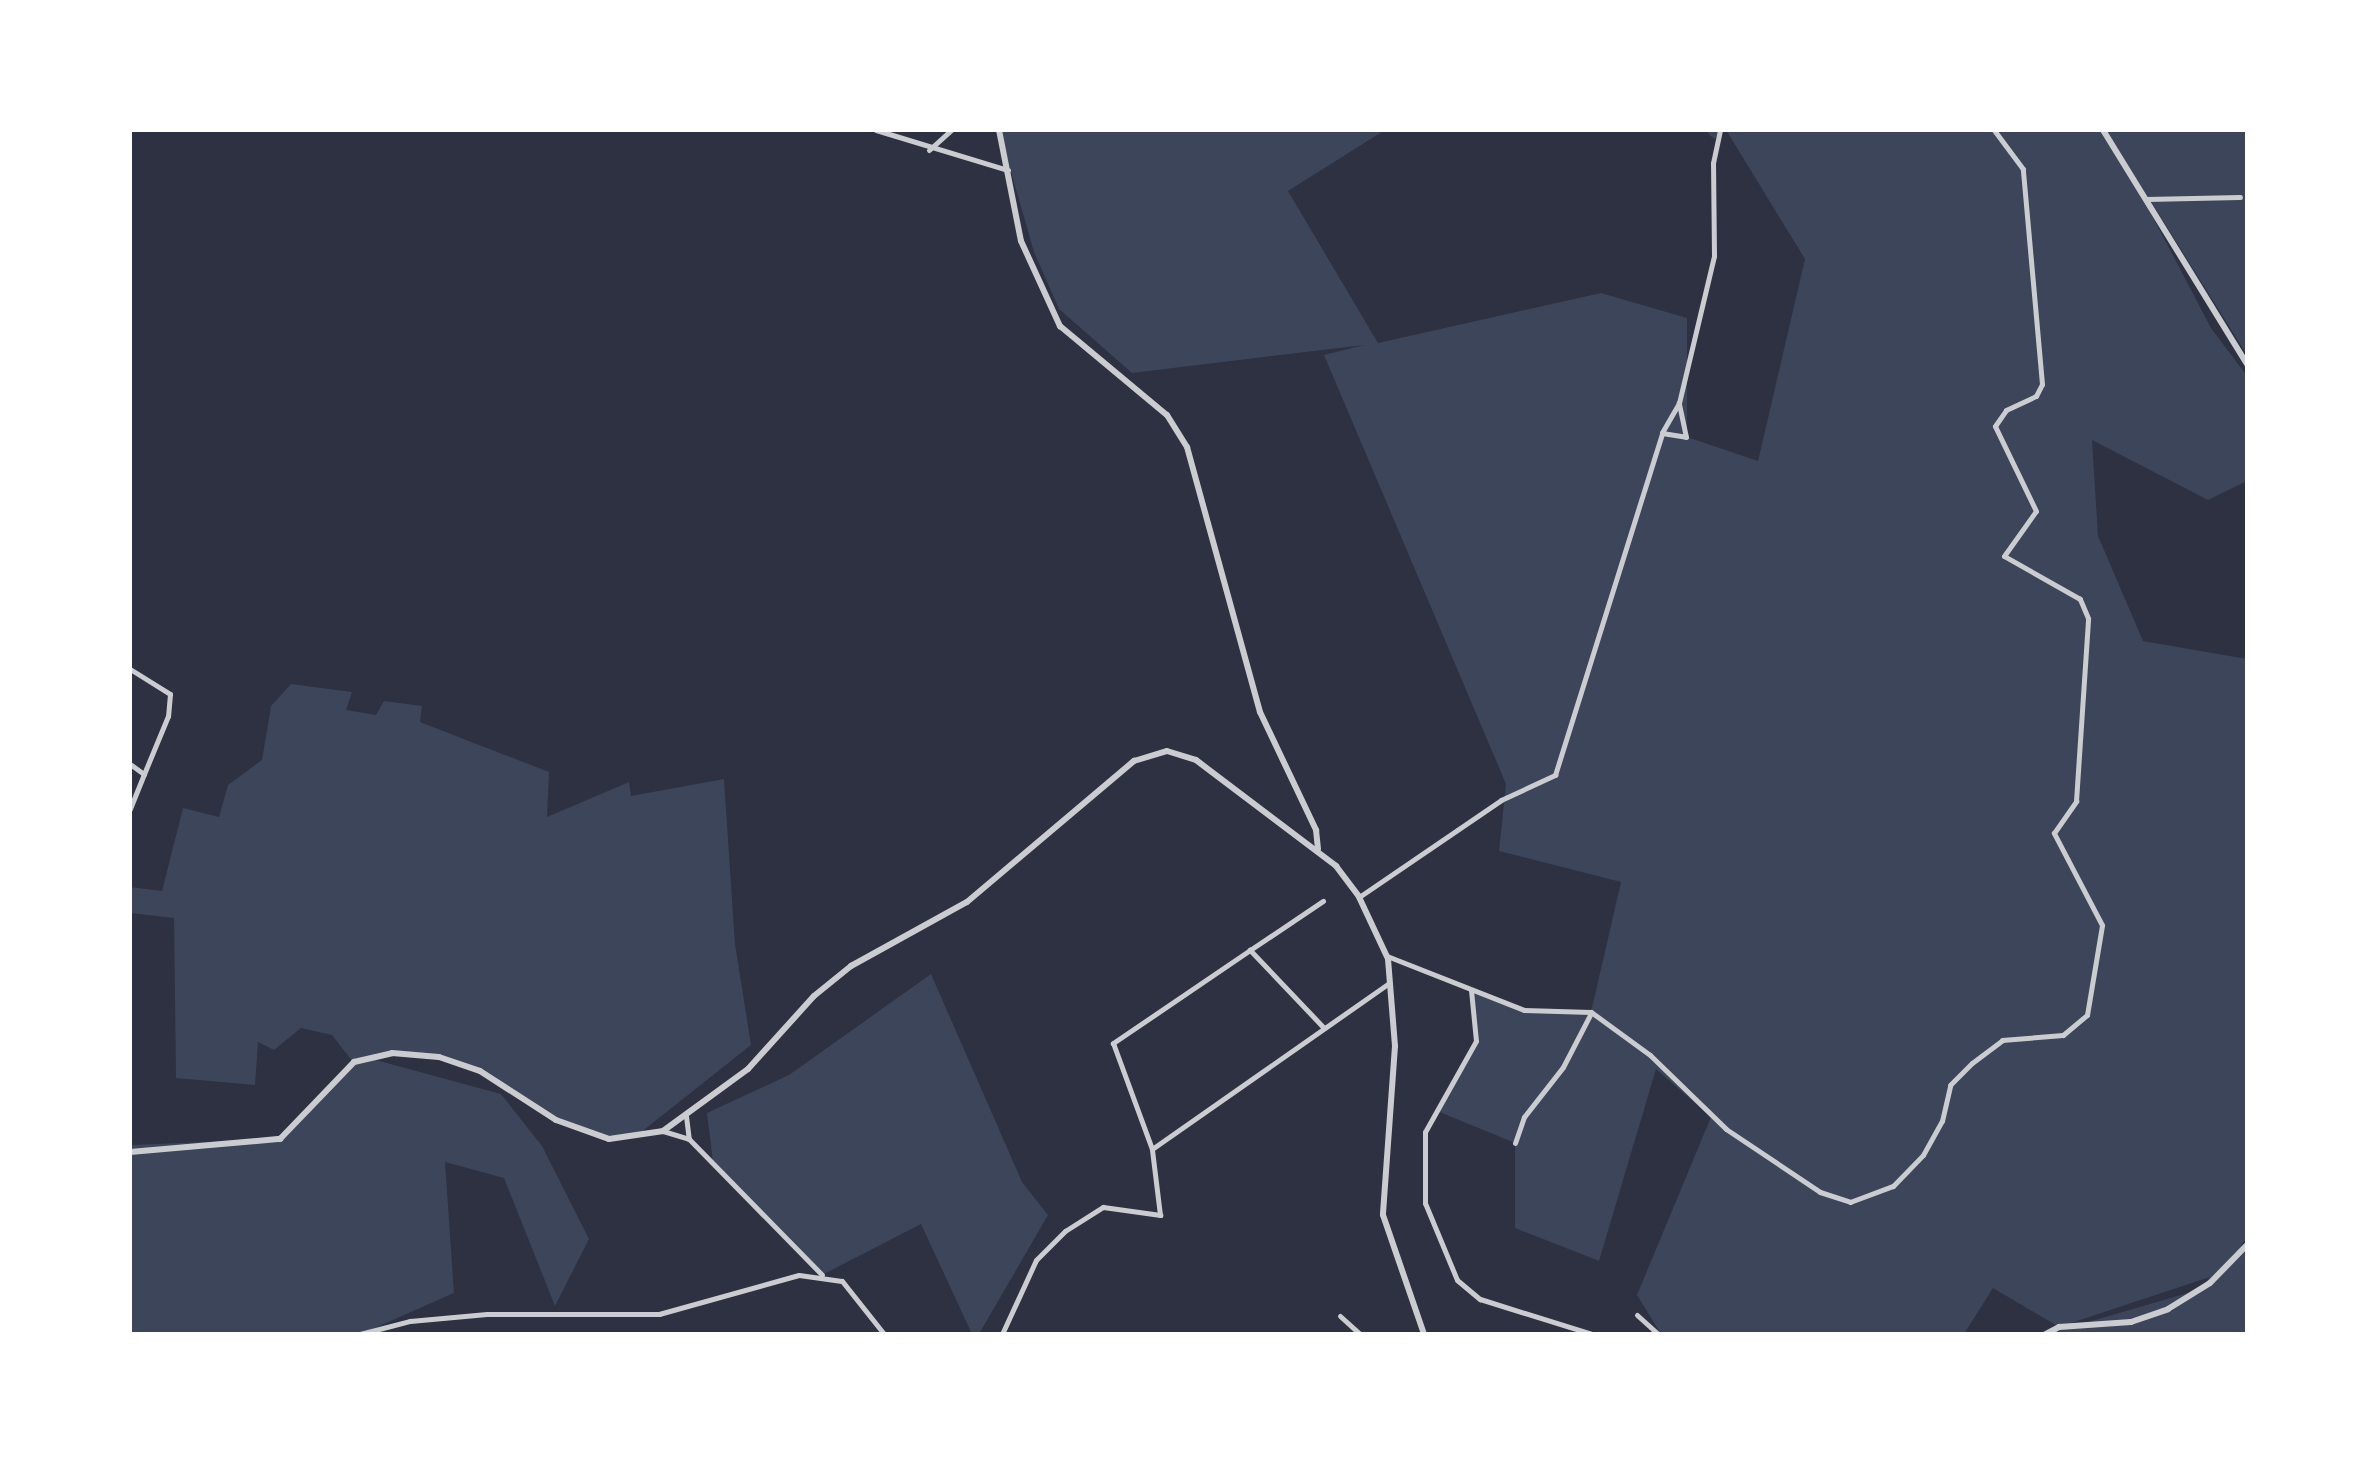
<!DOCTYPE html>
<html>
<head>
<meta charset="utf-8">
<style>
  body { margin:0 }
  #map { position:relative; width:2377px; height:1464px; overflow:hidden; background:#2d3142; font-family:"PT Serif",serif }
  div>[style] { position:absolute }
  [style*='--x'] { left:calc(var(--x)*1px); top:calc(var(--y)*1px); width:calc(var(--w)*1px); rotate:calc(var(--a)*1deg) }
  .green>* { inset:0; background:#3c4559 }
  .minor>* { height:5px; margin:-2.5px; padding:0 2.5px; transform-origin:2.5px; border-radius:2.5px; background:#caccd0 }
  .tertiary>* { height:6px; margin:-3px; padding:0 3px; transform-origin:3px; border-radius:3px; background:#caccd0 }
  span { translate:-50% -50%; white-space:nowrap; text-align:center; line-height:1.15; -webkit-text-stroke:10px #fff; paint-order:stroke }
  .frame { position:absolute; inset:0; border:132px solid #fff; pointer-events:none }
</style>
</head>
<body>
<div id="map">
  <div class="green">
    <div style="clip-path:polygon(999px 130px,1385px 130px,1288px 191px,1378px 343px,1601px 293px,1687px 318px,1687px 437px,1758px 461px,1805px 259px,1726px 130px,1714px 139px,1705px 130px,2247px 130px,2247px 355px,2113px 141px,2211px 328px,2247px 376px,2247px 481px,2208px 500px,2092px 440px,2098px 536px,2143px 641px,2247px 659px,2247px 1238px,2239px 1248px,2247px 1242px,2247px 1334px,2047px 1334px,2198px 1290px,2210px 1277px,2059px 1327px,1993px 1288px,1964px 1334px,1661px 1334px,1637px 1295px,1711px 1117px,1656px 1069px,1599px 1261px,1515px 1228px,1515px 1143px,1437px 1111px,1475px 1041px,1471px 990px,1524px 1010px,1591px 1012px,1621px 882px,1499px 851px,1506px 784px,1324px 355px,1364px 345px,1132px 373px,1059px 309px,1034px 252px)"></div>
    <div style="clip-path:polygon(291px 684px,352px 692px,346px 710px,376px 715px,384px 701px,422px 706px,420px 722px,549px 772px,547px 817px,629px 782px,631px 796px,724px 779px,735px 944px,751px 1045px,635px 1137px,598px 1135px,556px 1120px,480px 1071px,439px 1057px,392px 1053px,372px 1059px,501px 1094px,542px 1146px,589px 1239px,555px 1306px,504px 1178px,445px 1162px,454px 1293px,361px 1334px,130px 1334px,130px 1145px,280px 1139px,353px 1062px,332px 1035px,301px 1028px,274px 1050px,258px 1042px,255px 1085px,176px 1078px,174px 918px,130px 913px,130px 887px,162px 891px,183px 808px,219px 817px,228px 785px,262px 760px,271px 706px)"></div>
    <div style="clip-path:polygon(931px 974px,1022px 1182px,1048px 1215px,979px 1334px,972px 1334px,921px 1224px,822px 1275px,713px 1162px,707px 1113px,789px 1075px)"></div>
  </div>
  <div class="minor">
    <div style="--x:876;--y:130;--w:138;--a:16.9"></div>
    <div style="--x:929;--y:150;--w:30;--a:-42"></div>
    <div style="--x:2146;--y:199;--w:94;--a:-1.2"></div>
    <div style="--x:1679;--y:403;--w:34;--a:120"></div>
    <div style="--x:1662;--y:433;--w:24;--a:9"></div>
    <div style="--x:1686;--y:437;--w:35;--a:-102"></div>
    <div style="--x:1679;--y:403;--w:151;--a:-76.6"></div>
    <div style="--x:1714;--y:256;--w:93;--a:-90.6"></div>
    <div style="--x:1713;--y:163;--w:34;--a:-78"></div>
    <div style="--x:130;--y:669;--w:47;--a:32"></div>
    <div style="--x:170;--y:694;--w:22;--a:95"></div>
    <div style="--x:168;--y:716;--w:63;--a:112.5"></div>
    <div style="--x:130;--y:764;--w:17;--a:36"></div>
    <div style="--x:144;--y:774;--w:38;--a:112"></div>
    <div style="--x:1359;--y:897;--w:172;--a:-34.3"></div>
    <div style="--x:1501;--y:800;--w:60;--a:-24.8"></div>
    <div style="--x:1555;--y:775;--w:358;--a:-72.6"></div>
    <div style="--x:1250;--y:950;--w:88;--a:-33.9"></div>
    <div style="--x:1387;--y:956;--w:147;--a:21.5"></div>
    <div style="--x:1524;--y:1010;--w:67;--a:1.7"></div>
    <div style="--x:1591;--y:1012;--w:73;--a:36.1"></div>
    <div style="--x:1650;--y:1055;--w:106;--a:44.2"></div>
    <div style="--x:1726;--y:1129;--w:113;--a:33.8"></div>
    <div style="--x:1820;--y:1192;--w:32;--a:18"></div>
    <div style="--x:1850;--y:1202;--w:46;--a:-20.4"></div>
    <div style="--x:1893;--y:1186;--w:43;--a:-45.9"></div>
    <div style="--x:1923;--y:1155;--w:39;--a:-61"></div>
    <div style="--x:1942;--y:1121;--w:37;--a:-77"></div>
    <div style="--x:1950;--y:1085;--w:31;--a:-45"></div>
    <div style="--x:1972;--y:1063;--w:38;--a:-37"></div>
    <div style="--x:2002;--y:1040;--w:61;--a:-4.7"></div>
    <div style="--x:2063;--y:1035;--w:31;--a:-40"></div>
    <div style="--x:2087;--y:1015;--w:91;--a:-80.5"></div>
    <div style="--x:2102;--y:925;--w:104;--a:-117.6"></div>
    <div style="--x:2054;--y:833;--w:39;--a:-55"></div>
    <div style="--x:2076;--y:801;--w:183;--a:-86.2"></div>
    <div style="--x:2088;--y:618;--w:21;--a:-113"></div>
    <div style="--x:2080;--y:599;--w:87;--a:-150.5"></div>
    <div style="--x:2004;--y:556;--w:55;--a:-54.6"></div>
    <div style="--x:2036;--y:511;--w:94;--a:-115.8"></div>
    <div style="--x:1995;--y:426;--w:19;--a:-55"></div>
    <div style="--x:2006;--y:410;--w:33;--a:-25"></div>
    <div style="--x:2036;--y:396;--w:13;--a:-63"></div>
    <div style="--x:2042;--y:384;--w:216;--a:-95.1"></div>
    <div style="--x:2023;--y:169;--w:49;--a:-126.6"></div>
    <div style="--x:1471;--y:990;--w:51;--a:84.4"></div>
    <div style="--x:1476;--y:1041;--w:104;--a:119.3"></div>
    <div style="--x:1425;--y:1132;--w:71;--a:90"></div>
    <div style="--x:1425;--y:1203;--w:83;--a:67.4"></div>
    <div style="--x:1457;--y:1280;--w:30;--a:40"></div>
    <div style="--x:1480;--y:1299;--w:117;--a:17.4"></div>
    <div style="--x:1324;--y:1028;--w:108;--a:-133.5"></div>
    <div style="--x:1250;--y:950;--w:166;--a:145.8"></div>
    <div style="--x:1113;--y:1043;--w:113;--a:69.8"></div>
    <div style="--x:1152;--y:1149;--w:289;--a:-35"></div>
    <div style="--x:686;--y:1116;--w:23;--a:83"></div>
    <div style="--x:689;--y:1139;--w:190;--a:45.6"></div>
    <div style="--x:663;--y:1131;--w:27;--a:17"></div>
    <div style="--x:1515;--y:1143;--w:28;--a:-71"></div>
    <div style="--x:1524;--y:1117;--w:63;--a:-52"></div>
    <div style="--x:1563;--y:1067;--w:61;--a:-62.6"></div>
    <div style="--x:1637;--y:1315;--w:28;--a:42"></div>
    <div style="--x:1340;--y:1316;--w:27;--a:42"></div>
    <div style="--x:360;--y:1334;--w:52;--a:-14.6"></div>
    <div style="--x:410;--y:1321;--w:77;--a:-5.2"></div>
    <div style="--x:487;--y:1314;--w:172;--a:0"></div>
    <div style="--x:659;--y:1314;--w:145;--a:-15.6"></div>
    <div style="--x:799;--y:1275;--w:43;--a:7.9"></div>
    <div style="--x:842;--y:1281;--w:68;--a:51.6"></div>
    <div style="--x:1002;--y:1334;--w:81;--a:-65.3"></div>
    <div style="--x:1036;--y:1260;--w:41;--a:-45"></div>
    <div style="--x:1065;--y:1231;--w:45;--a:-32.3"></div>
    <div style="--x:1103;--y:1207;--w:58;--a:8"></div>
    <div style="--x:1160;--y:1215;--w:65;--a:-97"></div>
  </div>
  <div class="tertiary">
    <div style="--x:999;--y:130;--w:113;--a:78.8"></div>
    <div style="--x:1021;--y:241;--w:94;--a:65.4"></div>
    <div style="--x:1060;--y:326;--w:139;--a:39.8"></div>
    <div style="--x:1167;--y:415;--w:38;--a:58"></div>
    <div style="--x:1187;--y:447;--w:275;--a:74.6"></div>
    <div style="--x:1260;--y:712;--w:131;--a:64.6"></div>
    <div style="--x:1316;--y:830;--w:19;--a:84"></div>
    <div style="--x:2103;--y:130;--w:275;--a:58.4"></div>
    <div style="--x:130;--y:1152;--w:151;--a:-5"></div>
    <div style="--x:280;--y:1139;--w:107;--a:-46.1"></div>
    <div style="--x:354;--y:1062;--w:39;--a:-13"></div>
    <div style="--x:392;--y:1053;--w:47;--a:4.9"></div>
    <div style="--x:439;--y:1057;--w:43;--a:18.9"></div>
    <div style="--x:480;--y:1071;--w:90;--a:32.8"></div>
    <div style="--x:556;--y:1120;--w:56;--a:19.7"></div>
    <div style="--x:609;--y:1139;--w:55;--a:-8.4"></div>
    <div style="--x:663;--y:1131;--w:105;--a:-36.1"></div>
    <div style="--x:748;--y:1069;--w:98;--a:-47.9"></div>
    <div style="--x:814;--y:996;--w:48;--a:-39"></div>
    <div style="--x:851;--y:966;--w:132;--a:-28.9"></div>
    <div style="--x:967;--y:902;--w:219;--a:-40.2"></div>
    <div style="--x:1134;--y:761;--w:34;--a:-17"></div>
    <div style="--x:1167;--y:751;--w:30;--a:17"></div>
    <div style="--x:1196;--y:760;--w:176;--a:37.1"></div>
    <div style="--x:1336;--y:866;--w:39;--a:53"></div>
    <div style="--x:1359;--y:897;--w:68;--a:64.9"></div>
    <div style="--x:1388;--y:959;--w:87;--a:85.4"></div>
    <div style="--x:1395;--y:1046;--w:169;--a:94.1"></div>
    <div style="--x:1383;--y:1215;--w:126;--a:71"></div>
    <div style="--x:2046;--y:1334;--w:15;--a:-28"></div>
    <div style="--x:2059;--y:1327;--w:72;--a:-4"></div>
    <div style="--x:2131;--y:1322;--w:39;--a:-19"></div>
    <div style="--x:2168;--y:1309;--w:49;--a:-31.8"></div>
    <div style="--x:2210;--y:1283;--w:53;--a:-45.8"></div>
  </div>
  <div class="frame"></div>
</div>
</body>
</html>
